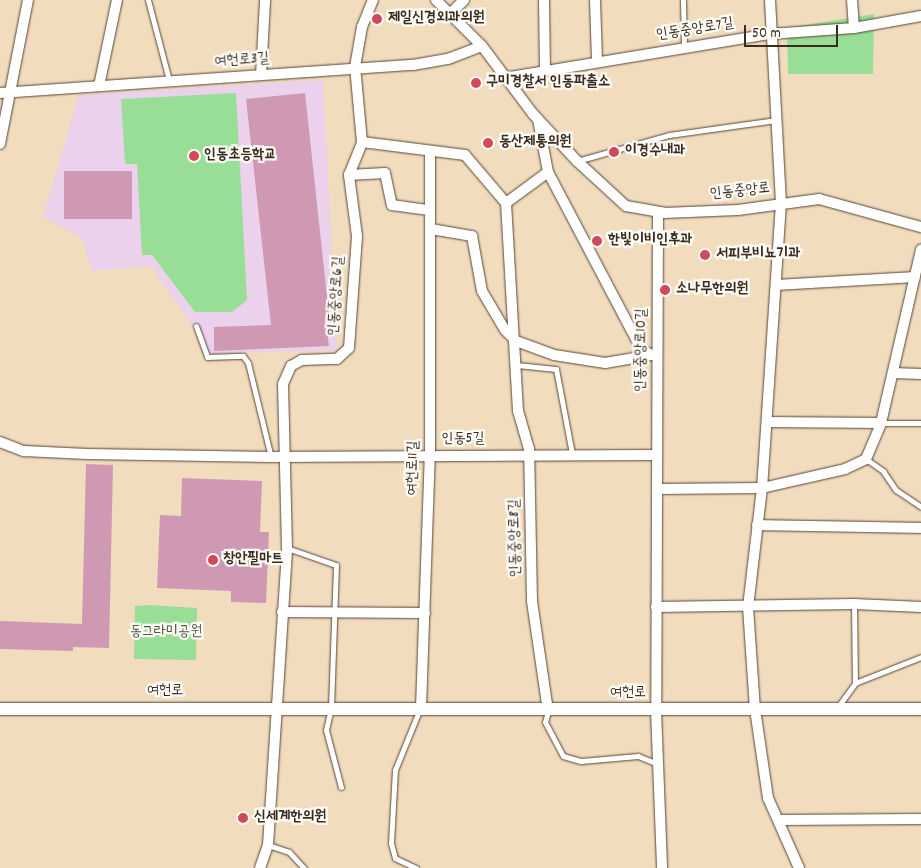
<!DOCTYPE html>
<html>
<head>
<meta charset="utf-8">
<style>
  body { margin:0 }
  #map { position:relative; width:921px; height:868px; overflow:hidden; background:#f2dcbe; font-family:Dekko,"Poor Story",sans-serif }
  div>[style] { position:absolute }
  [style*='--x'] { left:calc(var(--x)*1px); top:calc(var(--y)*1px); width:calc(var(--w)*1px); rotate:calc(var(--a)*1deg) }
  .built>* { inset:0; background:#ebd1eb }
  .green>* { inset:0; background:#99de97 }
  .building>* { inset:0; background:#cf99b3; transform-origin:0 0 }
  .roads { filter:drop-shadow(0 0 1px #564536) drop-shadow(0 0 1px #564536) }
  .service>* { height:5px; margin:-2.5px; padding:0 2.5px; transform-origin:2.5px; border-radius:2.5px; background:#fff }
  .minor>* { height:10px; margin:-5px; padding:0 5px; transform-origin:5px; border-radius:5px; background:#fff }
  .tertiary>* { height:12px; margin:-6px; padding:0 6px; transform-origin:6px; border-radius:6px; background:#fff }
  .dots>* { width:14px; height:14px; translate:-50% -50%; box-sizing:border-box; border:2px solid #fdfcf7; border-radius:50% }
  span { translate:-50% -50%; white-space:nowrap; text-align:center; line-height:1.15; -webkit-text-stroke:4.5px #fdfcf7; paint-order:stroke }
  .poi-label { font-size:15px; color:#3b2a1e; font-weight:700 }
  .left { translate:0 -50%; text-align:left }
  .street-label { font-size:15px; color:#3b2a1e }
  .park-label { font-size:15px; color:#52573c }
  .scale { position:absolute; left:744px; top:25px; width:94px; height:22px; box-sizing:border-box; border:2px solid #3b2a1e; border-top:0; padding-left:6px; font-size:15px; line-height:18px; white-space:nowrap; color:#3b2a1e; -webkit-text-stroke:4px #fdfcf7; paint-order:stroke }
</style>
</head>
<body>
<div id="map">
  <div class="built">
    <div style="clip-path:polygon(323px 80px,337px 350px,212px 354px,151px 266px,91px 271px,83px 239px,43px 217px,79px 95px)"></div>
  </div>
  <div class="green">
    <div style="clip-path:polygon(874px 14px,873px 74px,788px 74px,787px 28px)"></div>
    <div style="clip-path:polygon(236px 93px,247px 300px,232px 312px,195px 312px,152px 255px,142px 255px,137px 164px,125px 164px,121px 99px)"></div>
    <div style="clip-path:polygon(150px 605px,197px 608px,196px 660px,134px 659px,135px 606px)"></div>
  </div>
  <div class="building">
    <div style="clip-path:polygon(305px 93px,329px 315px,325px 315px,329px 346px,214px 351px,214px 327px,271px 325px,246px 99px)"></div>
    <div style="left:64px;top:171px;width:68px;height:48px"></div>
    <div style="clip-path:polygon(86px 464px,113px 465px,109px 648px,73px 647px,73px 651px,0 649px,0 621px,82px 624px)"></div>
    <div style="clip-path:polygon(182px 478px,262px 481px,260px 532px,269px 532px,266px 603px,231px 602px,231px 591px,157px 588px,160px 515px,181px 516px)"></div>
  </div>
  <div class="roads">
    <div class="service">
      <div style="--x:148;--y:0;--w:83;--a:75.3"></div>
      <div style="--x:683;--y:0;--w:47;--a:88.8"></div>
      <div style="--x:577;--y:161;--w:96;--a:-15.8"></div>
      <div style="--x:669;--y:135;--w:108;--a:-8"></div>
      <div style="--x:196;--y:326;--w:33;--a:70"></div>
      <div style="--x:207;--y:357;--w:36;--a:-2"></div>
      <div style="--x:243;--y:356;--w:9;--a:54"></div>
      <div style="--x:248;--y:363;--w:97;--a:76.3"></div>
      <div style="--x:517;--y:365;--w:39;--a:6"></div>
      <div style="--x:556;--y:369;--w:86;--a:79.3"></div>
      <div style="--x:882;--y:423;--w:39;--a:0"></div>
      <div style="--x:866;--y:459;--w:21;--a:35"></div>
      <div style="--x:883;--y:471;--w:23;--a:56"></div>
      <div style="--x:896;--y:490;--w:30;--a:34"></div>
      <div style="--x:287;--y:548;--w:52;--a:19.1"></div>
      <div style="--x:336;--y:565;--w:143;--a:92"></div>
      <div style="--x:331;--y:708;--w:23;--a:103"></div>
      <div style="--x:326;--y:730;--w:59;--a:75.3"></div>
      <div style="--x:854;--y:604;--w:79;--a:89.3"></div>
      <div style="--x:837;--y:708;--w:31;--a:-54"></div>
      <div style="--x:855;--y:683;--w:71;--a:-21.5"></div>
      <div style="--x:548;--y:711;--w:11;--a:105"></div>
      <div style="--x:545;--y:722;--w:38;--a:62"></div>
      <div style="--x:563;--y:756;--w:19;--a:16"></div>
      <div style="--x:581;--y:761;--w:57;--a:-5"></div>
      <div style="--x:638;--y:756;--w:22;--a:22"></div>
      <div style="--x:268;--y:845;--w:22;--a:18"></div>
      <div style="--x:289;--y:852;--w:22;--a:47"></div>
      <div style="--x:416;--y:868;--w:23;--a:-155"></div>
      <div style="--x:395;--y:858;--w:16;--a:-105"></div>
      <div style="--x:391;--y:843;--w:73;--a:-86.9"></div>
      <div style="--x:395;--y:770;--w:64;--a:-67.9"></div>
    </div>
    <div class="minor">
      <div style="--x:436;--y:0;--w:65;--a:45"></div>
      <div style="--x:482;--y:46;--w:85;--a:53.1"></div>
      <div style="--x:533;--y:114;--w:64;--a:46.9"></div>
      <div style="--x:577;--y:161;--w:67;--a:42.6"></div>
      <div style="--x:626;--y:206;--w:39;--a:10"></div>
      <div style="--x:664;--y:213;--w:74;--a:-2.3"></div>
      <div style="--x:738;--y:210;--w:82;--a:-7.7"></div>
      <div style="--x:819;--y:199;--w:106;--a:15.4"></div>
      <div style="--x:544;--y:0;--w:71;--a:89.2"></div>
      <div style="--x:595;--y:0;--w:60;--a:88.1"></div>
      <div style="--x:770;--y:0;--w:203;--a:86.9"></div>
      <div style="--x:781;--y:203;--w:286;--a:93.8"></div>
      <div style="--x:762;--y:488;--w:120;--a:96.7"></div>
      <div style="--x:748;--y:607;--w:102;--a:86.1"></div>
      <div style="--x:755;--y:709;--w:90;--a:81.7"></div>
      <div style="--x:768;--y:798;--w:77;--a:66.1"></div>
      <div style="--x:852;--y:0;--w:28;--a:86"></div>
      <div style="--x:450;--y:14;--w:20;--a:-45"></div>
      <div style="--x:261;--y:75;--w:75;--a:-86.9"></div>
      <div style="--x:504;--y:78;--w:270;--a:-9.4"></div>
      <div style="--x:770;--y:34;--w:84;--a:-4.1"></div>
      <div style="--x:854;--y:28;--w:68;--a:-10.2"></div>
      <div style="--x:99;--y:86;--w:88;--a:-78.2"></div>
      <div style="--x:0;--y:93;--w:414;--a:-3.9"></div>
      <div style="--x:413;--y:65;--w:36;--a:-10"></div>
      <div style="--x:448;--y:59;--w:36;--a:-21"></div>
      <div style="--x:538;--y:119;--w:54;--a:79.3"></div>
      <div style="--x:548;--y:172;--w:201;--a:62.2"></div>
      <div style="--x:642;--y:350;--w:11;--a:27"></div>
      <div style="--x:362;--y:142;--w:104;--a:7.2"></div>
      <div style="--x:465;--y:155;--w:63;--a:49.5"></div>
      <div style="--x:0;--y:144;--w:147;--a:-79"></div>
      <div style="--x:349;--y:175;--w:36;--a:-3"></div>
      <div style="--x:385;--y:173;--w:33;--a:78"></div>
      <div style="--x:392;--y:205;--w:37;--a:8"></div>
      <div style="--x:658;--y:213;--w:497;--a:90.2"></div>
      <div style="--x:656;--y:710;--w:158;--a:87.8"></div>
      <div style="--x:431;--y:229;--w:42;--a:9.7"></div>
      <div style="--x:472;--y:236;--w:56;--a:79.7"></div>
      <div style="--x:482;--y:291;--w:45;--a:59.5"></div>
      <div style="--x:505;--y:330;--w:16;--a:45"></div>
      <div style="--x:516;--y:341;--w:40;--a:20.2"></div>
      <div style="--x:554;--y:355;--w:52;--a:8.9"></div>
      <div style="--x:605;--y:363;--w:48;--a:-9.7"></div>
      <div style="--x:776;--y:285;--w:139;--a:-3.3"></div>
      <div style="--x:893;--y:373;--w:28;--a:2"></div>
      <div style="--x:767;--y:422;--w:114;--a:0.5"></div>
      <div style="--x:0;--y:442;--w:26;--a:21"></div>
      <div style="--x:24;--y:451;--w:63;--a:2.7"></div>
      <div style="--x:87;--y:454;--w:184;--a:0.9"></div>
      <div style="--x:271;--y:457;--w:385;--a:-0.3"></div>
      <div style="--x:657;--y:489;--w:105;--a:-0.5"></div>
      <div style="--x:762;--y:488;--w:85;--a:-12.9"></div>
      <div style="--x:845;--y:469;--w:23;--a:-25"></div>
      <div style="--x:866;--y:459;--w:39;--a:-67"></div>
      <div style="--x:881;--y:423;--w:178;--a:-77"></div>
      <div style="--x:757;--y:525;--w:164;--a:1"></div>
      <div style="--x:656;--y:607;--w:198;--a:-0.9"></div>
      <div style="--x:854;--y:604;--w:67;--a:2.6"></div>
      <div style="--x:282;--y:612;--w:143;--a:0.4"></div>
      <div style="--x:421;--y:708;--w:253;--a:-88"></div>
      <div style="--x:430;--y:455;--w:304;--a:-90"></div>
      <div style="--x:548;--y:711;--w:111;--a:-98.3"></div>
      <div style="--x:532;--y:601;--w:152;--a:-91.1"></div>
      <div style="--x:529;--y:449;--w:40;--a:-106"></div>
      <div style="--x:518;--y:411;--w:208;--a:-93.3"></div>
      <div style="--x:506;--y:203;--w:52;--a:-36.4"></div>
      <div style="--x:779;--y:820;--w:142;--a:-0.4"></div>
      <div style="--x:260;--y:868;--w:24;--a:-71"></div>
      <div style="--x:268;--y:845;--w:298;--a:-86.3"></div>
      <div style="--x:287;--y:548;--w:164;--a:-91.4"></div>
      <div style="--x:283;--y:384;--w:20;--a:-66"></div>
      <div style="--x:291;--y:366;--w:13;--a:-29"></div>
      <div style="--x:302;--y:360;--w:35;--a:-2"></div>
      <div style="--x:337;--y:359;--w:16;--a:-43"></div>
      <div style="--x:349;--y:348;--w:112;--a:-85.9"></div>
      <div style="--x:357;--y:236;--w:62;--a:-97.5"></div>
      <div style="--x:349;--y:175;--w:35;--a:-68"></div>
      <div style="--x:362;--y:142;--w:75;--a:-95.3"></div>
      <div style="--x:355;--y:67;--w:41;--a:-80.1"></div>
      <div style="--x:362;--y:27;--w:29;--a:-68"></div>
    </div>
    <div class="tertiary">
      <div style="--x:0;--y:709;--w:921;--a:0"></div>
    </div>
  </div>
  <div class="dots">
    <div style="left:377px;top:19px;background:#d1495b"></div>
    <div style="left:476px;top:83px;background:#d1495b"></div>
    <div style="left:488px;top:143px;background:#d1495b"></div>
    <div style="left:614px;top:152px;background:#d1495b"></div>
    <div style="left:194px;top:156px;background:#d1495b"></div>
    <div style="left:597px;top:241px;background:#d1495b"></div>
    <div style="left:705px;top:255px;background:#d1495b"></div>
    <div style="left:665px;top:290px;background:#d1495b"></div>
    <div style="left:213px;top:560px;background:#d1495b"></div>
    <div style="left:243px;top:818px;background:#d1495b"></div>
  </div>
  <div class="poi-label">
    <span class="left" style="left:388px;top:19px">제일신경외과의원</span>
    <span class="left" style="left:486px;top:83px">구미경찰서 인동파출소</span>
    <span class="left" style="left:499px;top:143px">동산제통의원</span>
    <span class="left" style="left:625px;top:152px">이경수내과</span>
    <span class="left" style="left:204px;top:156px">인동초등학교</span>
    <span class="left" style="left:608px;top:241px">한빛이비인후과</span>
    <span class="left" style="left:716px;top:255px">서피부비뇨기과</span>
    <span class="left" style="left:676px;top:290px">소나무한의원</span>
    <span class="left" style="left:223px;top:560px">창안필마트</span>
    <span class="left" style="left:254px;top:818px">신세계한의원</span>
  </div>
  <div class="street-label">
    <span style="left:695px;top:30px;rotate:-9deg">인동중앙로7길</span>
    <span style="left:242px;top:61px;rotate:-4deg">여헌로3길</span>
    <span style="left:740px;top:192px;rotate:-6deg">인동중앙로</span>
    <span style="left:337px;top:296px;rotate:-86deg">인동중앙로6길</span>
    <span style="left:642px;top:350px;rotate:-89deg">인동중앙로10길</span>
    <span style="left:463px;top:440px">인동5길</span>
    <span style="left:414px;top:468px;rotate:-89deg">여헌로11길</span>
    <span style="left:516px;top:538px;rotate:-91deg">인동중앙로8길</span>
    <span style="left:165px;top:692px">여헌로</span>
    <span style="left:628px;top:694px">여헌로</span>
  </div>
  <div class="park-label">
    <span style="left:166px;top:633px">동그라미공원</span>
  </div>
  <div class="scale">50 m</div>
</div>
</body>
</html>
